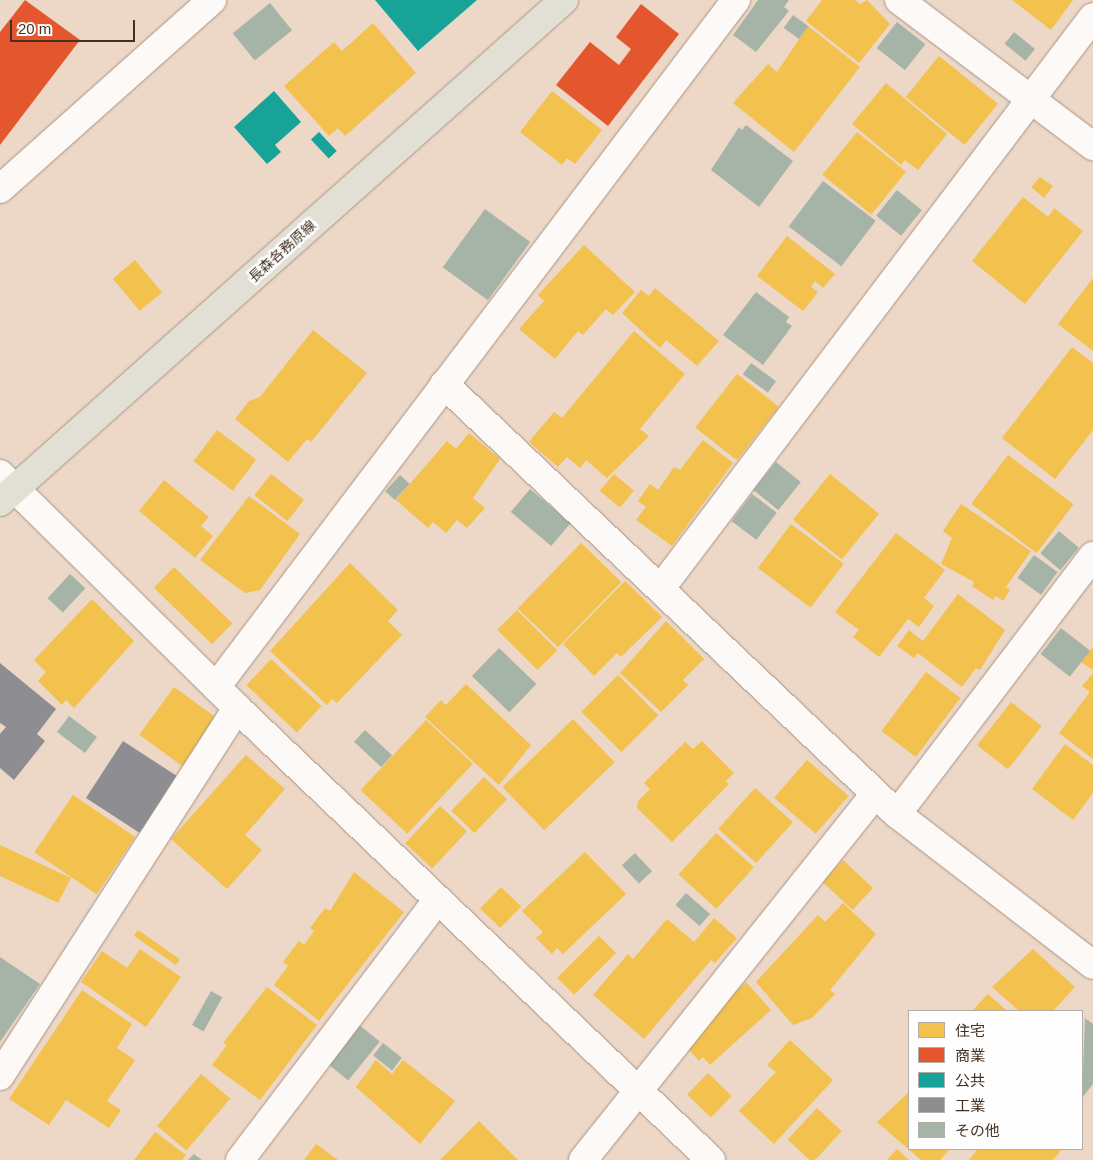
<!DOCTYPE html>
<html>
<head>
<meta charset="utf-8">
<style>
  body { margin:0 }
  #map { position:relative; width:1093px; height:1160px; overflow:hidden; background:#edd7c6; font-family:Helvetica,"Noto Sans JP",sans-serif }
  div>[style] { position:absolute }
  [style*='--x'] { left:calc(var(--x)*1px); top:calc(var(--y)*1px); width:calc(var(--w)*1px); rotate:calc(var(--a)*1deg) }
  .homes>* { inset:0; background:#f2c14e; transform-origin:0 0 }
  .shops>* { inset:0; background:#e4572e }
  .public>* { inset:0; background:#17a398; transform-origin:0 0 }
  .industry>* { inset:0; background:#8d8d92; transform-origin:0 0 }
  .building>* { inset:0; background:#a6b4a8; transform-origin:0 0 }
  .roads { filter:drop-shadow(0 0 1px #a79486) drop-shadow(0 0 1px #a79486) }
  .minor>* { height:28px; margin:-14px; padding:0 14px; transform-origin:14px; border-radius:14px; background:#fcf9f6 }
  .major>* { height:28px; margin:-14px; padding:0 14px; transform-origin:14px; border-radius:14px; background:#e2e0d4 }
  span { translate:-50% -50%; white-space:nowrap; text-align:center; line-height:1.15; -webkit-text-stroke:5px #fefefe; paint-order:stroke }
  .street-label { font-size:14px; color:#443122 }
  .legend { position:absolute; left:908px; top:1010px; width:175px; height:140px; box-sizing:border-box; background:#fefefe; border:1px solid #b4aca6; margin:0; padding:6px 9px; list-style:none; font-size:15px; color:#443122 }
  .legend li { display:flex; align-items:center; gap:10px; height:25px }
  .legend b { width:25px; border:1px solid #b4aca6 }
  .scale { position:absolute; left:10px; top:20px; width:125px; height:22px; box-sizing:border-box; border:2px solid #443122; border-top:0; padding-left:6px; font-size:15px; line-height:18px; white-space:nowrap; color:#443122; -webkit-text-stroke:4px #fefefe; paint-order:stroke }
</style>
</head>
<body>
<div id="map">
  <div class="homes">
    <div style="clip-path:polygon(822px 0,855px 0,860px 4px,867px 0,890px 24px,859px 63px,806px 21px)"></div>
    <div style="clip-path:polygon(1012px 0,1073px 0,1051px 30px)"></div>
    <div style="clip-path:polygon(373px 23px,416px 73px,345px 136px,338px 128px,329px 136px,284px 86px,334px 42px,342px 51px)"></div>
    <div style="clip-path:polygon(808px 26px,860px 67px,794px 152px,733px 103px,768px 64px,777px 72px)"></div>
    <div style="left:939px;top:56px;width:76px;height:53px;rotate:39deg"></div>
    <div style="clip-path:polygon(886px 83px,947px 134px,918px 170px,905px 160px,901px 165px,852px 124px)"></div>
    <div style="clip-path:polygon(552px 91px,602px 130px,575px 164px,567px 158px,562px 165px,520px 132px)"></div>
    <div style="left:857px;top:132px;width:63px;height:55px;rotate:39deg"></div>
    <div style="clip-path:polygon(1040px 177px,1053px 186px,1044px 198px,1031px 187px)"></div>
    <div style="clip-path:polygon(1023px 197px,1048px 217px,1054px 208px,1083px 231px,1025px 304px,972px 261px)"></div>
    <div style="clip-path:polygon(787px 236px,835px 274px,823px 288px,815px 281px,811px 287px,818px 292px,803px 311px,757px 276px)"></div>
    <div style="clip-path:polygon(584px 245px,635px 292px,613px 315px,606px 309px,583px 335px,578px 331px,555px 359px,519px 329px,544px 301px,538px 295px)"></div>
    <div style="left:135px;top:260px;width:42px;height:29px;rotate:50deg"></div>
    <div style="clip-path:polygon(1093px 278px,1093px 351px,1058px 324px)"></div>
    <div style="clip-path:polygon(655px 288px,719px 341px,697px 366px,666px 340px,660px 348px,622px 313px,641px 290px,649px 296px)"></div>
    <div style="clip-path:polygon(313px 330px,367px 373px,311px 442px,307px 439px,288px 462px,235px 419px,249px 401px,260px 397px)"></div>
    <div style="clip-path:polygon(634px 331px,685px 374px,640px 429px,649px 436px,607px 478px,586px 460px,580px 468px,567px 457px,558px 467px,529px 442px,554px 412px,562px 418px)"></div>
    <div style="clip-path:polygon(1072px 347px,1093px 363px,1093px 430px,1055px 479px,1002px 438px)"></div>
    <div style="left:737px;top:374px;width:53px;height:68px;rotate:38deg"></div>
    <div style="left:217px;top:430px;width:49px;height:39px;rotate:37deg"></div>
    <div style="clip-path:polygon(469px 433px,500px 459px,473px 498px,485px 508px,467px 528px,457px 520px,446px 533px,433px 522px,428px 528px,396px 500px,447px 441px,456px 449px)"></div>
    <div style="clip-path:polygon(703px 440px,733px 463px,672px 546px,636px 520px,646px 507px,638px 501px,650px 484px,658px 490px,674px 467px,680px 470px)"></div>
    <div style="left:1008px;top:455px;width:82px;height:61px;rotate:37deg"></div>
    <div style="left:271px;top:474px;width:42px;height:27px;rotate:38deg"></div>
    <div style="left:614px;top:474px;width:26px;height:22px;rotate:40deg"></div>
    <div style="left:830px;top:474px;width:63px;height:59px;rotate:39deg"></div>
    <div style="clip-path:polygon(164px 480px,209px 517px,201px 526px,213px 536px,195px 558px,139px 511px)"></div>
    <div style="clip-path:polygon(249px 496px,300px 534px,260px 590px,245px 593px,200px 560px)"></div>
    <div style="clip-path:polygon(961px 504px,1031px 551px,1006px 587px,1010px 590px,1003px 601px,996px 596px,993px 600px,972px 586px,974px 582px,941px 564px,952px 538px,943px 531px)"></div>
    <div style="left:791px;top:524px;width:66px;height:55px;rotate:37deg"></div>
    <div style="clip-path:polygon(896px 533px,945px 570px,924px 598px,934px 606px,919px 627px,908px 619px,879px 657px,853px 637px,859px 630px,835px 612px)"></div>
    <div style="left:581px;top:543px;width:56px;height:91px;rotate:44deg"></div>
    <div style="clip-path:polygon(350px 563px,398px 610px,388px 621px,402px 635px,337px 703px,332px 699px,327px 705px,270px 651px)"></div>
    <div style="left:174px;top:567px;width:81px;height:29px;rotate:44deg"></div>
    <div style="clip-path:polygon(625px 581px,662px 617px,621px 657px,617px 653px,594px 676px,563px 644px)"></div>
    <div style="clip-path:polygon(958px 594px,1005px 630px,980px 670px,976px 668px,962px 687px,918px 653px,914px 658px,897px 646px,909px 630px,923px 641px)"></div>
    <div style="clip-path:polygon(92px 599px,134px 641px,74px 708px,66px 700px,62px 705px,38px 681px,46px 672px,34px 660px)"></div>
    <div style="left:517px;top:610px;width:57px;height:28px;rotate:45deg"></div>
    <div style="clip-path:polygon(666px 621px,704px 659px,683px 680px,688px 685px,661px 712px,620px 673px)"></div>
    <div style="clip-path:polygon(1093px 647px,1093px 670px,1081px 662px)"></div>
    <div style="left:271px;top:659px;width:69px;height:36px;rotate:43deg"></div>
    <div style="left:926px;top:672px;width:43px;height:74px;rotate:37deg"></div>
    <div style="clip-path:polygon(1093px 673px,1093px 759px,1059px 733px,1090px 692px,1082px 686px)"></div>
    <div style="left:618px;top:675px;width:57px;height:52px;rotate:45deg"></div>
    <div style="clip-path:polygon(466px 684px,531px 745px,499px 785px,425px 717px,441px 700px,446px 705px)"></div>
    <div style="left:174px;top:687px;width:54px;height:59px;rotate:36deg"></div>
    <div style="left:1011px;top:702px;width:39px;height:55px;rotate:38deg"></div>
    <div style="left:573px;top:719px;width:60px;height:98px;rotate:46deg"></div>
    <div style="left:426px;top:720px;width:64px;height:96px;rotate:43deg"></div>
    <div style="clip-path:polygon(702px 741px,734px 773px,726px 781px,729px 784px,672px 842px,637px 808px,638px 801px,650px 789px,644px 783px,685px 742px,693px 749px)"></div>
    <div style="clip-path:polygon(1065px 744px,1093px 765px,1093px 793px,1073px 820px,1032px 789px)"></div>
    <div style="clip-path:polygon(246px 755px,285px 789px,245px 835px,262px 850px,227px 889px,171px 839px)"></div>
    <div style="left:807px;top:760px;width:55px;height:50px;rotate:41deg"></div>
    <div style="left:484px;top:777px;width:32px;height:47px;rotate:44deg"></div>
    <div style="left:755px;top:788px;width:51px;height:55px;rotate:42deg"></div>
    <div style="left:73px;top:795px;width:75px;height:69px;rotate:34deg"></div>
    <div style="left:440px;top:806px;width:37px;height:51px;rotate:43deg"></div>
    <div style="left:716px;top:833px;width:51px;height:56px;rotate:42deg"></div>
    <div style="clip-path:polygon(0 845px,71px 878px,58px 903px,0 876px)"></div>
    <div style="clip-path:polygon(585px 852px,626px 894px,563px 954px,557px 948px,552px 954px,536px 938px,543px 932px,522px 911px)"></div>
    <div style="left:843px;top:860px;width:41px;height:30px;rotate:43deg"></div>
    <div style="clip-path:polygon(354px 872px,404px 912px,319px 1021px,274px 985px,288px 966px,283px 962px,299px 941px,304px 945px,314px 931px,310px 928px,325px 908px,330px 911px)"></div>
    <div style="left:501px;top:887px;width:28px;height:30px;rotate:44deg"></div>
    <div style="clip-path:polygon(843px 903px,876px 934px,830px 990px,835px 994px,812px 1018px,793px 1025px,756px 982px,818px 915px,825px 922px)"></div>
    <div style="clip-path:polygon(714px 918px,737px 938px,715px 963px,711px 960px,644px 1039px,593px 995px,628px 954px,633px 959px,667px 919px,694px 942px)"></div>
    <div style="left:138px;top:930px;width:51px;height:7px;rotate:35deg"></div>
    <div style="left:599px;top:936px;width:24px;height:59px;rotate:45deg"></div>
    <div style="clip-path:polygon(140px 949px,181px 977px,146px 1027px,81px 982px,102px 951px,127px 968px)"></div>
    <div style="clip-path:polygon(1033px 949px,1075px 987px,1053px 1011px,1019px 1011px,992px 987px)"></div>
    <div style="clip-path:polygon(746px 982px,771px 1010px,710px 1065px,703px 1057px,699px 1061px,684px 1044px,684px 1039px)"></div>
    <div style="clip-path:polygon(267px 987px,317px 1025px,260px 1100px,212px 1065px,227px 1045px,223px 1043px)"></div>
    <div style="clip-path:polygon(82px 990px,132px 1024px,117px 1048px,135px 1060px,107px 1101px,121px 1110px,109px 1128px,66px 1100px,49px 1125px,9px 1099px)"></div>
    <div style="clip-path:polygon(988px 994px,1007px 1011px,972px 1011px)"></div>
    <div style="clip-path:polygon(790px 1040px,833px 1080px,774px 1144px,739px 1111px,776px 1072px,767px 1065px)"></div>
    <div style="clip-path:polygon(376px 1060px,392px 1074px,403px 1060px,455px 1101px,420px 1144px,356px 1087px)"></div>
    <div style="left:708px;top:1073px;width:33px;height:30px;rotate:44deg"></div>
    <div style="left:201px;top:1074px;width:38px;height:68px;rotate:40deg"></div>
    <div style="clip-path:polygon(909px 1092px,909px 1149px,950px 1149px,940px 1160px,921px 1160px,877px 1122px)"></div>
    <div style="left:817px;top:1108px;width:34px;height:43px;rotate:43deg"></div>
    <div style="clip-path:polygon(479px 1121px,518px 1160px,440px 1160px)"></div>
    <div style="clip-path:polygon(155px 1132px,186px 1155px,182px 1160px,134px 1160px)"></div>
    <div style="clip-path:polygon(316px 1144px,338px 1160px,304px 1160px)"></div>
    <div style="clip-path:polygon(897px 1149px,909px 1160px,887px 1160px)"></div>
    <div style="clip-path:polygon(978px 1149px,1062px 1149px,1053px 1160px,969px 1160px)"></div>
  </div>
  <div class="shops">
    <div style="clip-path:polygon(25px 0,80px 40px,0 145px,0 32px)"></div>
    <div style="clip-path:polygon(641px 4px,679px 34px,608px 126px,556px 85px,590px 42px,619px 65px,631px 49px,616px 37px)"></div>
  </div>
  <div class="public">
    <div style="clip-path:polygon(375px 0,477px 0,418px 51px)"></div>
    <div style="clip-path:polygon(274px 91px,301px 122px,275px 145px,281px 152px,267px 164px,234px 127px)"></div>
    <div style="left:319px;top:132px;width:26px;height:11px;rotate:47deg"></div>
  </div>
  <div class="industry">
    <div style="clip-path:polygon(0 663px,56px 709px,37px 734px,45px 741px,14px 780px,0 768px,0 734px,6px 727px,0 723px)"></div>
    <div style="left:123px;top:741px;width:67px;height:68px;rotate:33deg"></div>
  </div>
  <div class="building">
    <div style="clip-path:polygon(758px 0,789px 0,784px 7px,789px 11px,756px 52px,733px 35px)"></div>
    <div style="left:270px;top:3px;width:35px;height:48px;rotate:51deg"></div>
    <div style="left:793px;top:15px;width:19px;height:16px;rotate:36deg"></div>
    <div style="left:897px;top:22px;width:36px;height:33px;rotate:38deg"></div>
    <div style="left:1014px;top:32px;width:27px;height:15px;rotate:39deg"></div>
    <div style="clip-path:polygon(746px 125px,793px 161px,759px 207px,711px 170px,739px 127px,742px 130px)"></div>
    <div style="left:823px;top:181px;width:66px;height:57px;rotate:37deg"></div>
    <div style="left:897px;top:190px;width:32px;height:33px;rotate:39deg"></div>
    <div style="left:485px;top:209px;width:56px;height:72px;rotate:36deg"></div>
    <div style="clip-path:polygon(756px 292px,789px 317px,786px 322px,792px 326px,763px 365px,723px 335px)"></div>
    <div style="left:751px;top:363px;width:31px;height:14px;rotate:36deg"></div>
    <div style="left:776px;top:462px;width:32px;height:36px;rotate:39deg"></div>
    <div style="left:400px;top:475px;width:13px;height:22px;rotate:42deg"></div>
    <div style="left:530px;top:489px;width:53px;height:30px;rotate:40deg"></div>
    <div style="left:752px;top:494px;width:31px;height:34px;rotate:37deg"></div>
    <div style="left:1059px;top:531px;width:26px;height:29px;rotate:40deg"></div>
    <div style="left:1034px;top:555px;width:29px;height:28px;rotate:36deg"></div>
    <div style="left:70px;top:574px;width:21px;height:33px;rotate:43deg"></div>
    <div style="left:1061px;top:628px;width:37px;height:33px;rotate:38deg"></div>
    <div style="left:499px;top:648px;width:52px;height:39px;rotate:44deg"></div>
    <div style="left:69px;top:716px;width:35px;height:20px;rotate:37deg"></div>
    <div style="left:365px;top:730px;width:37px;height:16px;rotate:43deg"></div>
    <div style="left:635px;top:853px;width:25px;height:18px;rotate:47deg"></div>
    <div style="left:686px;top:893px;width:32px;height:16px;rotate:41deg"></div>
    <div style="clip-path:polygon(0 957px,40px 984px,0 1042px)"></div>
    <div style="left:211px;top:991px;width:13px;height:39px;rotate:29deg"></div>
    <div style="clip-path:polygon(1085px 1018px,1093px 1024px,1093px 1084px,1082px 1098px)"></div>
    <div style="left:358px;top:1024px;width:28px;height:50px;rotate:39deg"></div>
    <div style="left:383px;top:1043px;width:24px;height:16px;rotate:38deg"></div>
    <div style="clip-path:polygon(194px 1154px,202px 1160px,188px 1160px)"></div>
  </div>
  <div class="roads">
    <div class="minor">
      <div style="--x:899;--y:0;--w:243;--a:37"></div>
      <div style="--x:0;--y:189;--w:284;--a:-41.7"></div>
      <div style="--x:444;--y:384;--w:625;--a:43.51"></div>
      <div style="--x:897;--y:814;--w:247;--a:37.6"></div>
      <div style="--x:0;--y:474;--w:333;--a:44.6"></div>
      <div style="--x:237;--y:708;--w:655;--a:43.64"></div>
      <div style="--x:661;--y:588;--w:716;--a:-52.89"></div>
      <div style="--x:216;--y:687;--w:862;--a:-52.88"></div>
      <div style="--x:897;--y:814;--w:324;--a:-52.8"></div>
      <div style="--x:0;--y:1076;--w:438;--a:-57.2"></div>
      <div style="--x:240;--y:1160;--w:326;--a:-52.8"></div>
      <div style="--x:583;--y:1160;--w:468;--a:-51.4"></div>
    </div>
    <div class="major">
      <div style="--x:0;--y:502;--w:755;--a:-41.67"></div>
    </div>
  </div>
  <div class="street-label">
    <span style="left:282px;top:251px;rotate:-42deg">長森各務原線</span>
  </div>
  <ul class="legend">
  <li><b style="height:14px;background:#f2c14e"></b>住宅</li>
  <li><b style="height:14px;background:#e4572e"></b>商業</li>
  <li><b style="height:14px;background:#17a398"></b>公共</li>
  <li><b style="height:14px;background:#8d8d92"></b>工業</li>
  <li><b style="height:14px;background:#a6b4a8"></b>その他</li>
  </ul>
  <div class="scale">20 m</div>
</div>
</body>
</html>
